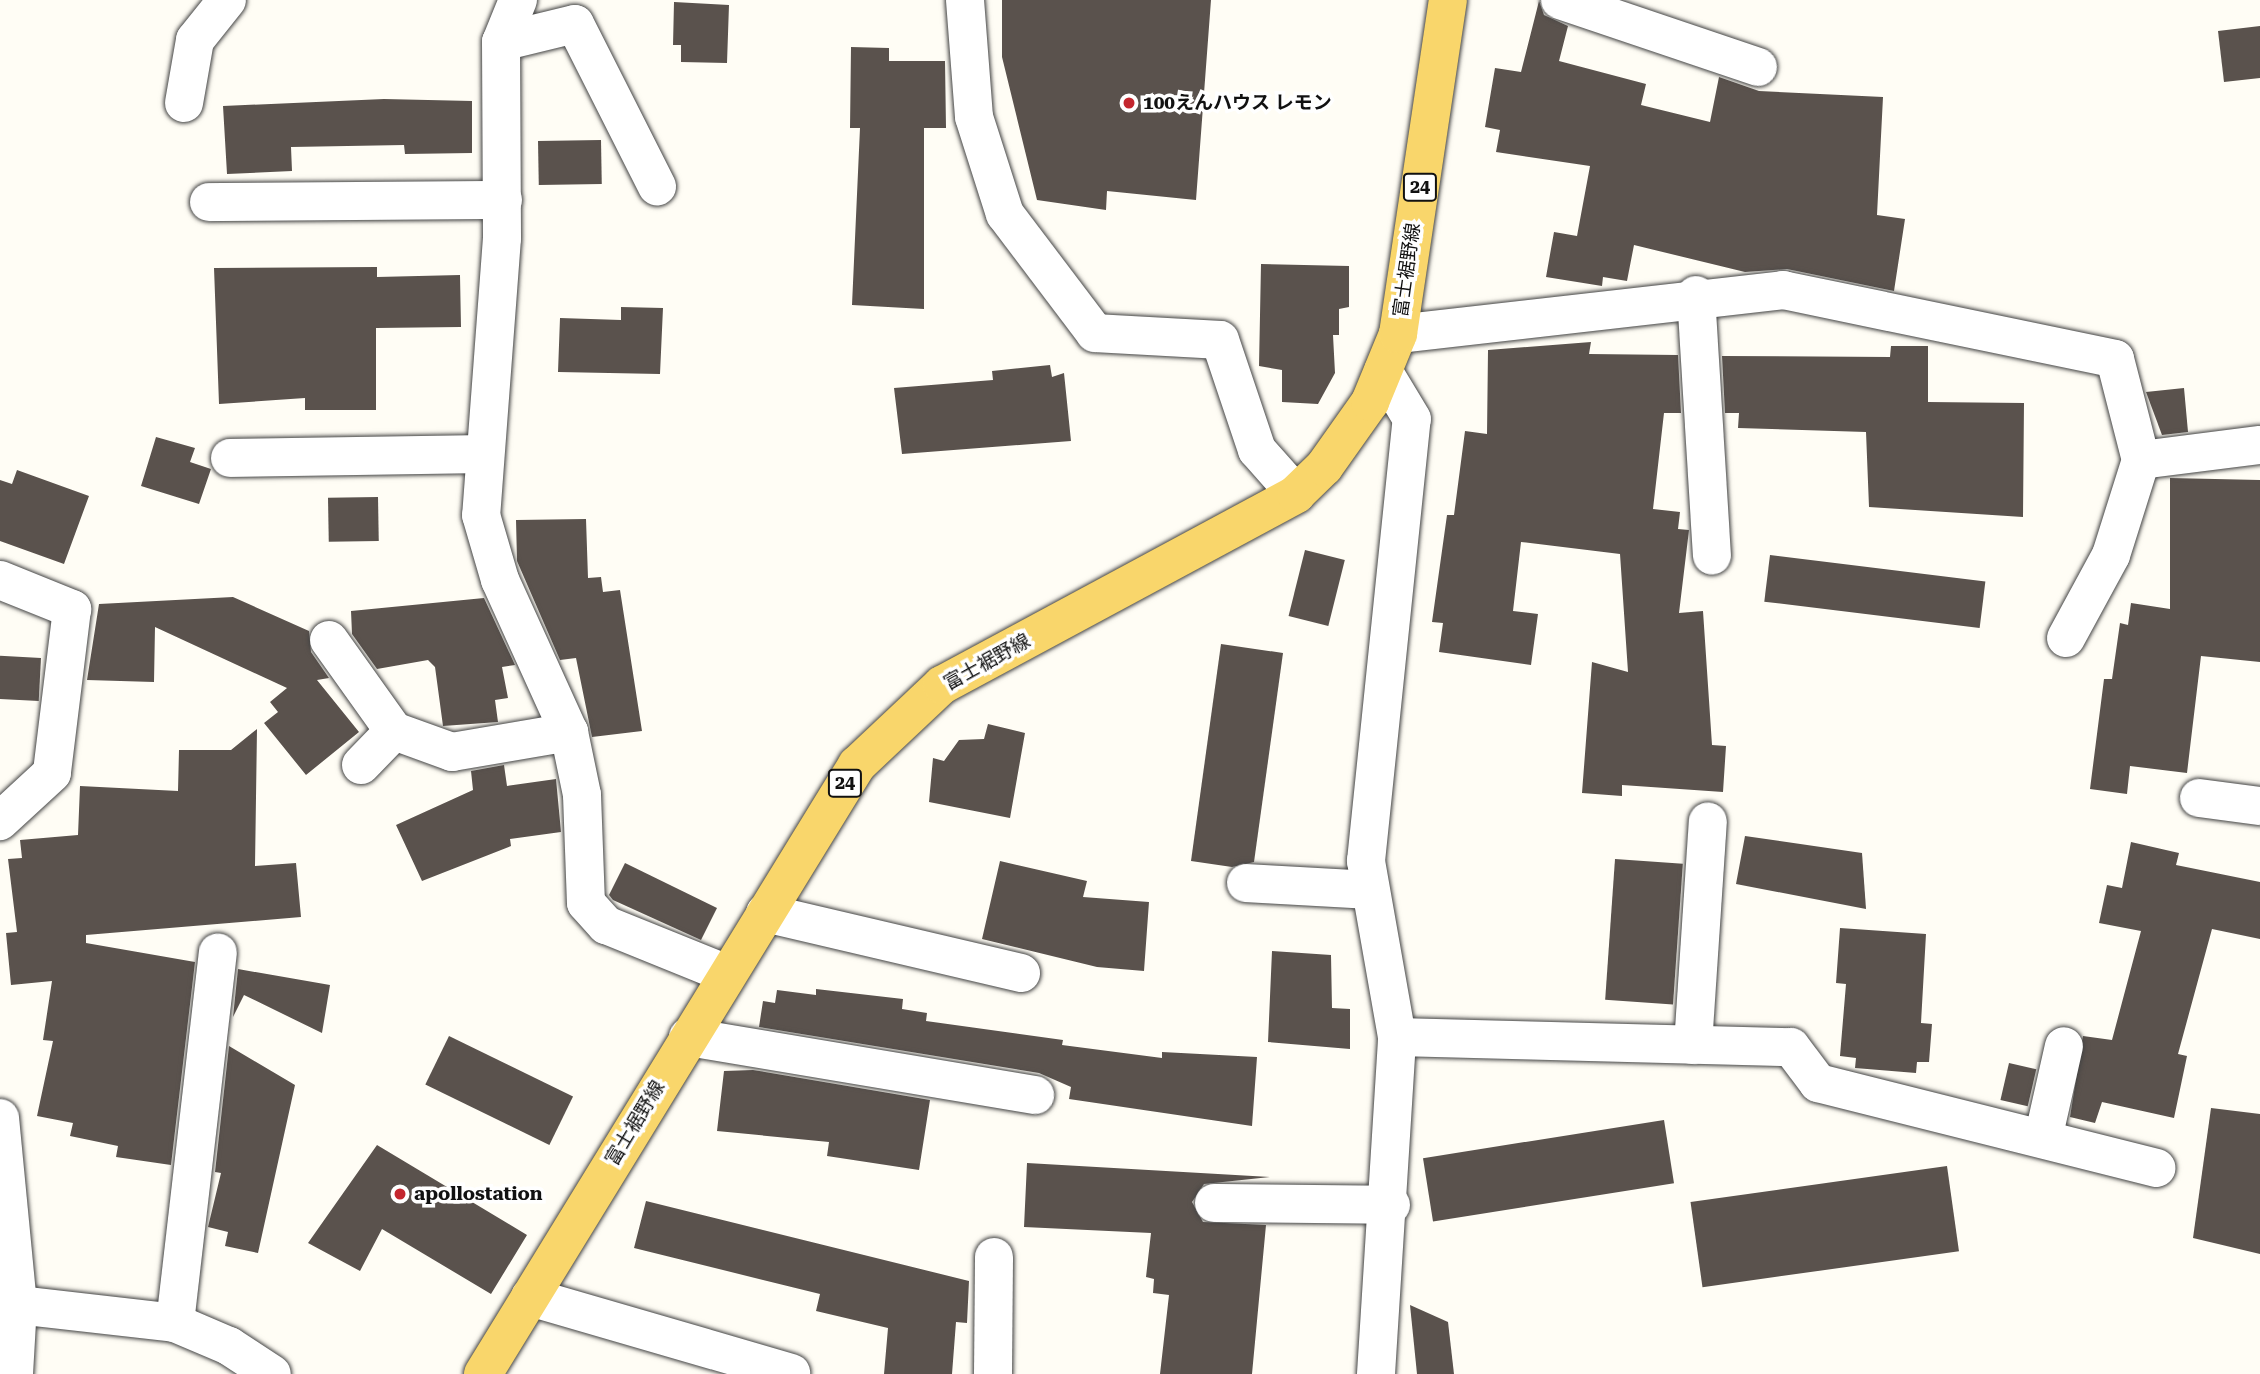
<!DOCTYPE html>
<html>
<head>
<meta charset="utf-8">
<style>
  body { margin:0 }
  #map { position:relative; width:2260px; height:1374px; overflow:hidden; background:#fffdf5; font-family:"Roboto Serif","Noto Sans JP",serif }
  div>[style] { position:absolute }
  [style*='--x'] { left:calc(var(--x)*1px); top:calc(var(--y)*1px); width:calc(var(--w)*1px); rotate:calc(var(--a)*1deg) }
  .building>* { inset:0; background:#5a524d; transform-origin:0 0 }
  .roads { filter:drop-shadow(0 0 2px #444) drop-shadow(0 0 2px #444) }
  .minor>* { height:38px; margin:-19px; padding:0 19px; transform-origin:19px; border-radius:19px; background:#fff }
  .major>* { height:38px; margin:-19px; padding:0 19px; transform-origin:19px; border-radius:19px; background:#f9d66b }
  .dots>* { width:19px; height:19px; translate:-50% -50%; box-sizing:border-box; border:4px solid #fff; border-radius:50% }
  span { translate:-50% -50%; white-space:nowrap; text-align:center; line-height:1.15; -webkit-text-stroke:7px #fff; paint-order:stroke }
  .shield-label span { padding:2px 5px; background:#fff; border:2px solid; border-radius:5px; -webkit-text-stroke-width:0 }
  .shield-label { font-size:18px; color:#111; font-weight:700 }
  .poi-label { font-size:19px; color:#111; font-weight:700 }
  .left { translate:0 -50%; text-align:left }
  .street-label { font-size:19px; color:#111 }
</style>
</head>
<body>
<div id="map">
  <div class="building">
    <div style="clip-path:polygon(1002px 0,1211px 0,1196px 200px,1107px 191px,1106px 210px,1037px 200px,1002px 57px)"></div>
    <div style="clip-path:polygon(1539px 1px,1544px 15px,1568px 26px,1559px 61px,1646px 84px,1641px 105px,1710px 122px,1719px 77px,1759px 91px,1883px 97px,1877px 215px,1905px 219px,1894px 291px,1787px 269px,1745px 272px,1634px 245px,1627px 281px,1603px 277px,1602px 286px,1546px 277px,1554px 232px,1577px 236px,1590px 166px,1496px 152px,1500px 130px,1485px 127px,1495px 68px,1521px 72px)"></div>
    <div style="clip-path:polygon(674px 2px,729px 5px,727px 63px,681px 62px,681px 45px,673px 45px)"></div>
    <div style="clip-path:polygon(2260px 26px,2260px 78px,2224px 82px,2218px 31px)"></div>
    <div style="clip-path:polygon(851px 47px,889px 48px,889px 61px,945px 61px,946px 128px,924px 128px,924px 309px,852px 305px,860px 128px,850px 128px)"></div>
    <div style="clip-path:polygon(384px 99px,472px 101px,472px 153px,405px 154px,404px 145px,291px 147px,292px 171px,227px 174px,223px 106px)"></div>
    <div style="left:601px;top:140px;width:44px;height:63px;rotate:89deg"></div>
    <div style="clip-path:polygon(1261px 264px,1349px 266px,1349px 307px,1339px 309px,1339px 335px,1333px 335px,1335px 373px,1318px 404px,1282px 402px,1282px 370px,1259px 366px)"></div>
    <div style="clip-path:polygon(377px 267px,377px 277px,460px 275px,461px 327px,376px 328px,376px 410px,305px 410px,305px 398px,219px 404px,214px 268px)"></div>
    <div style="clip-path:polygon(621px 307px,663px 308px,660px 374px,558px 372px,560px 318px,621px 320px)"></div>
    <div style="clip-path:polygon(1591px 342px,1589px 354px,1678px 355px,1681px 413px,1664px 413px,1653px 509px,1680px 512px,1678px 529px,1689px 530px,1679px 613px,1703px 611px,1712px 745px,1726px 746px,1723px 792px,1622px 785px,1622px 796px,1582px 793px,1592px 662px,1628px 672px,1620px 554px,1521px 542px,1513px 611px,1538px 614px,1531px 665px,1439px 652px,1443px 623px,1432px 622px,1447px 515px,1454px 515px,1465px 431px,1487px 434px,1488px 350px)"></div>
    <div style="clip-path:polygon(1891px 346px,1928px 346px,1928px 402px,2024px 403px,2023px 517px,1869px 507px,1866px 432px,1738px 428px,1739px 413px,1725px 413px,1722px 356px,1890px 357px)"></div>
    <div style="clip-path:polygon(1050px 365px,1052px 377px,1064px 373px,1071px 441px,902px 454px,894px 388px,993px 380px,992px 371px)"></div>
    <div style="clip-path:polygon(2184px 388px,2188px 432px,2162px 435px,2146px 392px)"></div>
    <div style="clip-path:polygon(156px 437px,195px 448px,190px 462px,211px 469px,199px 504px,141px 486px)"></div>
    <div style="clip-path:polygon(17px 470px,89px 496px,64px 564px,0 541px,0 480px,12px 484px)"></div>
    <div style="clip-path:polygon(2170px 478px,2260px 480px,2260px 662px,2201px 656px,2187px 773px,2130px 766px,2127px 794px,2090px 789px,2104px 679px,2112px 679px,2120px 623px,2128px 625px,2131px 603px,2170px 609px)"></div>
    <div style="left:378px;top:497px;width:44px;height:50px;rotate:89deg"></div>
    <div style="clip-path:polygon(586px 519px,588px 578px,601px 577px,603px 592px,620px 590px,642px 731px,592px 737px,576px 658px,560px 660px,517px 561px,516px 520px)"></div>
    <div style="left:1305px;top:550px;width:41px;height:68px;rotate:14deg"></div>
    <div style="left:1770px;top:555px;width:217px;height:47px;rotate:7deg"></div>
    <div style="clip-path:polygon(233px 597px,309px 631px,311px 652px,329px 678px,317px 680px,359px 732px,306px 775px,264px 723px,278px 712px,270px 702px,287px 688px,155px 627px,154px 682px,87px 680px,99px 604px)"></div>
    <div style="clip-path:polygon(484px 598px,515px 665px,502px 667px,508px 698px,495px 700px,498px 722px,443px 726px,435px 667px,428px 660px,377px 669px,352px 634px,351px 611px)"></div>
    <div style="clip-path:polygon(1221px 644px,1283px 653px,1254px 862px,1232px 867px,1191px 861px)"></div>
    <div style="left:41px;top:658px;width:43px;height:41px;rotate:93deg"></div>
    <div style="clip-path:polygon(988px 724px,1025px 733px,1010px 818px,929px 802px,933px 758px,944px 761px,959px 740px,984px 739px)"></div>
    <div style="clip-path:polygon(257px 729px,255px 866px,296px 863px,301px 917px,86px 935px,86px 943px,195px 962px,171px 1165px,116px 1157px,118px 1146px,70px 1136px,73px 1123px,37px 1116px,53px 1041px,43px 1040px,52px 981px,11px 985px,6px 933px,17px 932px,8px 859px,22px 858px,20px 840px,78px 835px,80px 786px,178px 791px,179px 750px,231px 750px)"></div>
    <div style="clip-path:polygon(504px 765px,507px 786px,556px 779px,561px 832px,510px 839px,511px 846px,422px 881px,396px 825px,473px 790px,471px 771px)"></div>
    <div style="clip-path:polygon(1745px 836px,1862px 853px,1866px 909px,1736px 884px)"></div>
    <div style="clip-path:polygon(2131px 842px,2179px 853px,2176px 865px,2260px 882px,2260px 939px,2212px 929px,2178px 1054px,2187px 1056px,2174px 1118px,2102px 1102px,2095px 1123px,2070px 1117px,2083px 1036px,2112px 1040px,2141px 931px,2099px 923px,2107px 885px,2122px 888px)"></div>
    <div style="left:1615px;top:859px;width:68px;height:141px;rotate:4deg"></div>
    <div style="clip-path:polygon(1000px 861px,1087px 881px,1083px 897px,1149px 902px,1144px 971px,1097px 967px,982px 939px)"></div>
    <div style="clip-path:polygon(625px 863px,717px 908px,701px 940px,613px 900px,609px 895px)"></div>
    <div style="clip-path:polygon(1840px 928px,1926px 934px,1921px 1023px,1932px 1024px,1929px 1062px,1917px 1062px,1916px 1073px,1855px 1068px,1856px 1058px,1840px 1056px,1846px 984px,1836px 983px)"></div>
    <div style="clip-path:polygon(1272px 951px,1331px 955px,1332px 1008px,1350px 1009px,1350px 1049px,1268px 1042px)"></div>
    <div style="clip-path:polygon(238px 969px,330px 985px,322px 1033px,244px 995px,233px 1017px)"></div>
    <div style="clip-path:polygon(816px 989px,903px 999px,902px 1009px,927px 1013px,926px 1021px,1063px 1040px,1062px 1045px,1162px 1058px,1162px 1052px,1257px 1057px,1252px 1126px,1069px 1099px,1071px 1087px,1039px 1073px,759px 1027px,763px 1001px,775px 1003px,777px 990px,816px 995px)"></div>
    <div style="left:449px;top:1036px;width:138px;height:54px;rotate:26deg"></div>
    <div style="clip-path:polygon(229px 1046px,295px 1085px,258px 1253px,225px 1246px,228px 1232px,208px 1227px,221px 1173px,215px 1172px)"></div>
    <div style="left:2009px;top:1063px;width:28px;height:38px;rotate:13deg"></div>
    <div style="clip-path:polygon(753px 1070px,930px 1100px,919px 1170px,827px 1156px,829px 1142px,717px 1131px,724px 1071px)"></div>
    <div style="clip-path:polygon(2211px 1108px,2260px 1114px,2260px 1254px,2193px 1238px)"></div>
    <div style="left:1664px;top:1120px;width:64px;height:244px;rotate:81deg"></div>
    <div style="clip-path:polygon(377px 1145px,527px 1235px,491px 1294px,382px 1229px,360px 1271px,308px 1243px)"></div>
    <div style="clip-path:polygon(1027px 1163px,1270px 1177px,1204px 1184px,1192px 1202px,1203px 1222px,1266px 1225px,1252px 1374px,1160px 1374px,1169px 1295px,1153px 1293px,1154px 1279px,1146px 1277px,1151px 1233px,1024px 1227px)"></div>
    <div style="left:1947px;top:1166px;width:86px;height:259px;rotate:82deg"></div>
    <div style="clip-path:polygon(646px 1201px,969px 1281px,967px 1323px,956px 1322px,952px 1374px,884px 1374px,888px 1328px,816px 1311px,820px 1294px,634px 1248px)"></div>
    <div style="clip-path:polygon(1410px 1305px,1448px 1322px,1454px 1374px,1417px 1374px)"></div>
  </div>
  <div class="roads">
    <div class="minor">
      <div style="--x:518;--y:0;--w:45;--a:112"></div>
      <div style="--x:501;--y:42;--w:196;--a:89.7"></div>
      <div style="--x:502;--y:238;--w:278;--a:94.3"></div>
      <div style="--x:481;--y:515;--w:68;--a:73.7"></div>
      <div style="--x:500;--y:580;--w:167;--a:65.6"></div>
      <div style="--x:569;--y:732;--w:64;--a:78.3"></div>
      <div style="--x:582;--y:795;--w:108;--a:87.9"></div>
      <div style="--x:586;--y:903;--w:30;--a:48"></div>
      <div style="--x:606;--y:925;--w:131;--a:22"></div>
      <div style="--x:965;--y:0;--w:117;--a:85.6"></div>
      <div style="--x:974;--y:117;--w:102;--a:72.3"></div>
      <div style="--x:1005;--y:214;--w:149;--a:52.9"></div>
      <div style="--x:1095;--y:333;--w:125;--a:3.2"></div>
      <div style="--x:1220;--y:340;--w:116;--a:71.4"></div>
      <div style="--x:1257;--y:450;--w:59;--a:48.4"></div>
      <div style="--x:1560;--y:0;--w:209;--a:18.7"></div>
      <div style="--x:501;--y:42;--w:76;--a:-13.7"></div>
      <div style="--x:575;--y:24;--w:182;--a:63.2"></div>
      <div style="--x:184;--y:103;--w:64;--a:-80.1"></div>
      <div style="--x:195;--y:40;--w:51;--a:-51.3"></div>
      <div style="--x:209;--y:202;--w:294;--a:-0.4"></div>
      <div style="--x:1696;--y:295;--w:261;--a:86.5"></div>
      <div style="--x:1398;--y:334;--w:388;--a:-6.5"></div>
      <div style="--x:1783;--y:290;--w:339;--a:11.7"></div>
      <div style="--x:2115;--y:359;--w:104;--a:75.6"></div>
      <div style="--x:2141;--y:460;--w:120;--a:-7.2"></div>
      <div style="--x:230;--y:458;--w:253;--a:-0.9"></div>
      <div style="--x:0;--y:580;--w:78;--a:21.9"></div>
      <div style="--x:72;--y:609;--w:165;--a:97"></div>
      <div style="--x:52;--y:773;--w:71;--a:137.3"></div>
      <div style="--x:2066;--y:638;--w:94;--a:-61.5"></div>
      <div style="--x:2111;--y:555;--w:100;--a:-72.5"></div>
      <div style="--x:329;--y:640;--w:112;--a:54.5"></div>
      <div style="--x:394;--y:731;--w:62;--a:19.9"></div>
      <div style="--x:452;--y:752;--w:119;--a:-9.7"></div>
      <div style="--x:361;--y:765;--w:47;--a:-45.9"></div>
      <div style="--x:2199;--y:798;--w:62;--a:7.5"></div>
      <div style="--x:1246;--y:883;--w:124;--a:3.2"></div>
      <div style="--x:765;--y:913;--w:263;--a:13.2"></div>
      <div style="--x:688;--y:1037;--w:352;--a:9.5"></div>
      <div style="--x:1397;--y:1037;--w:394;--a:1.5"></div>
      <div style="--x:1791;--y:1047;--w:45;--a:53.1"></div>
      <div style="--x:1818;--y:1083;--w:349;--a:14.1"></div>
      <div style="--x:1693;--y:1045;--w:224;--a:-86.2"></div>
      <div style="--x:0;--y:1118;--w:188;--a:84.5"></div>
      <div style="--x:18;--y:1305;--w:158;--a:6.5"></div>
      <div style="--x:175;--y:1323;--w:59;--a:23.1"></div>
      <div style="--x:229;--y:1346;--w:51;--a:33.1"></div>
      <div style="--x:2043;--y:1139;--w:95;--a:-77.3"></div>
      <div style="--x:1214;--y:1203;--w:177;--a:0.6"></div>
      <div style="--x:530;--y:1297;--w:272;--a:16.2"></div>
      <div style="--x:175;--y:1323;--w:373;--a:-83.4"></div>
      <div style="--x:14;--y:1374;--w:69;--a:-86.7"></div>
      <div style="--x:993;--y:1374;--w:117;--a:-89.5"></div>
      <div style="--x:1376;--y:1374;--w:338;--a:-86.4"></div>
      <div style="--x:1397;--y:1037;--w:179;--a:-100"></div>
      <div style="--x:1366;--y:861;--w:444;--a:-84.1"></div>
      <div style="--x:1412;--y:419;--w:56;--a:-121.1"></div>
    </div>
    <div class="major">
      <div style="--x:483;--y:1374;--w:715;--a:-58.45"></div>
      <div style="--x:857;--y:765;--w:117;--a:-43.3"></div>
      <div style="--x:942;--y:685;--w:402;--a:-28.3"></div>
      <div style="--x:1296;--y:494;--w:39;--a:-44"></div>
      <div style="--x:1324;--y:467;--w:80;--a:-54.7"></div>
      <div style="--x:1370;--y:402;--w:74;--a:-67.6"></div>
      <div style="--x:1398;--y:334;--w:338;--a:-81.5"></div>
    </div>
  </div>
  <div class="dots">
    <div style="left:1129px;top:103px;background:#c4262e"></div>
    <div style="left:400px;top:1194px;background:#c4262e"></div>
  </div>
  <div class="shield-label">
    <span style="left:1420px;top:187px">24</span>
    <span style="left:845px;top:783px">24</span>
  </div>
  <div class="poi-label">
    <span class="left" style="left:1143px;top:103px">100えんハウス レモン</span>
    <span class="left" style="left:414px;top:1194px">apollostation</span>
  </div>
  <div class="street-label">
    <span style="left:1407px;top:270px;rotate:-82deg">富士裾野線</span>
    <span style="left:987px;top:662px;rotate:-29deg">富士裾野線</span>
    <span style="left:635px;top:1123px;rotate:-59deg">富士裾野線</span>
  </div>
</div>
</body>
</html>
